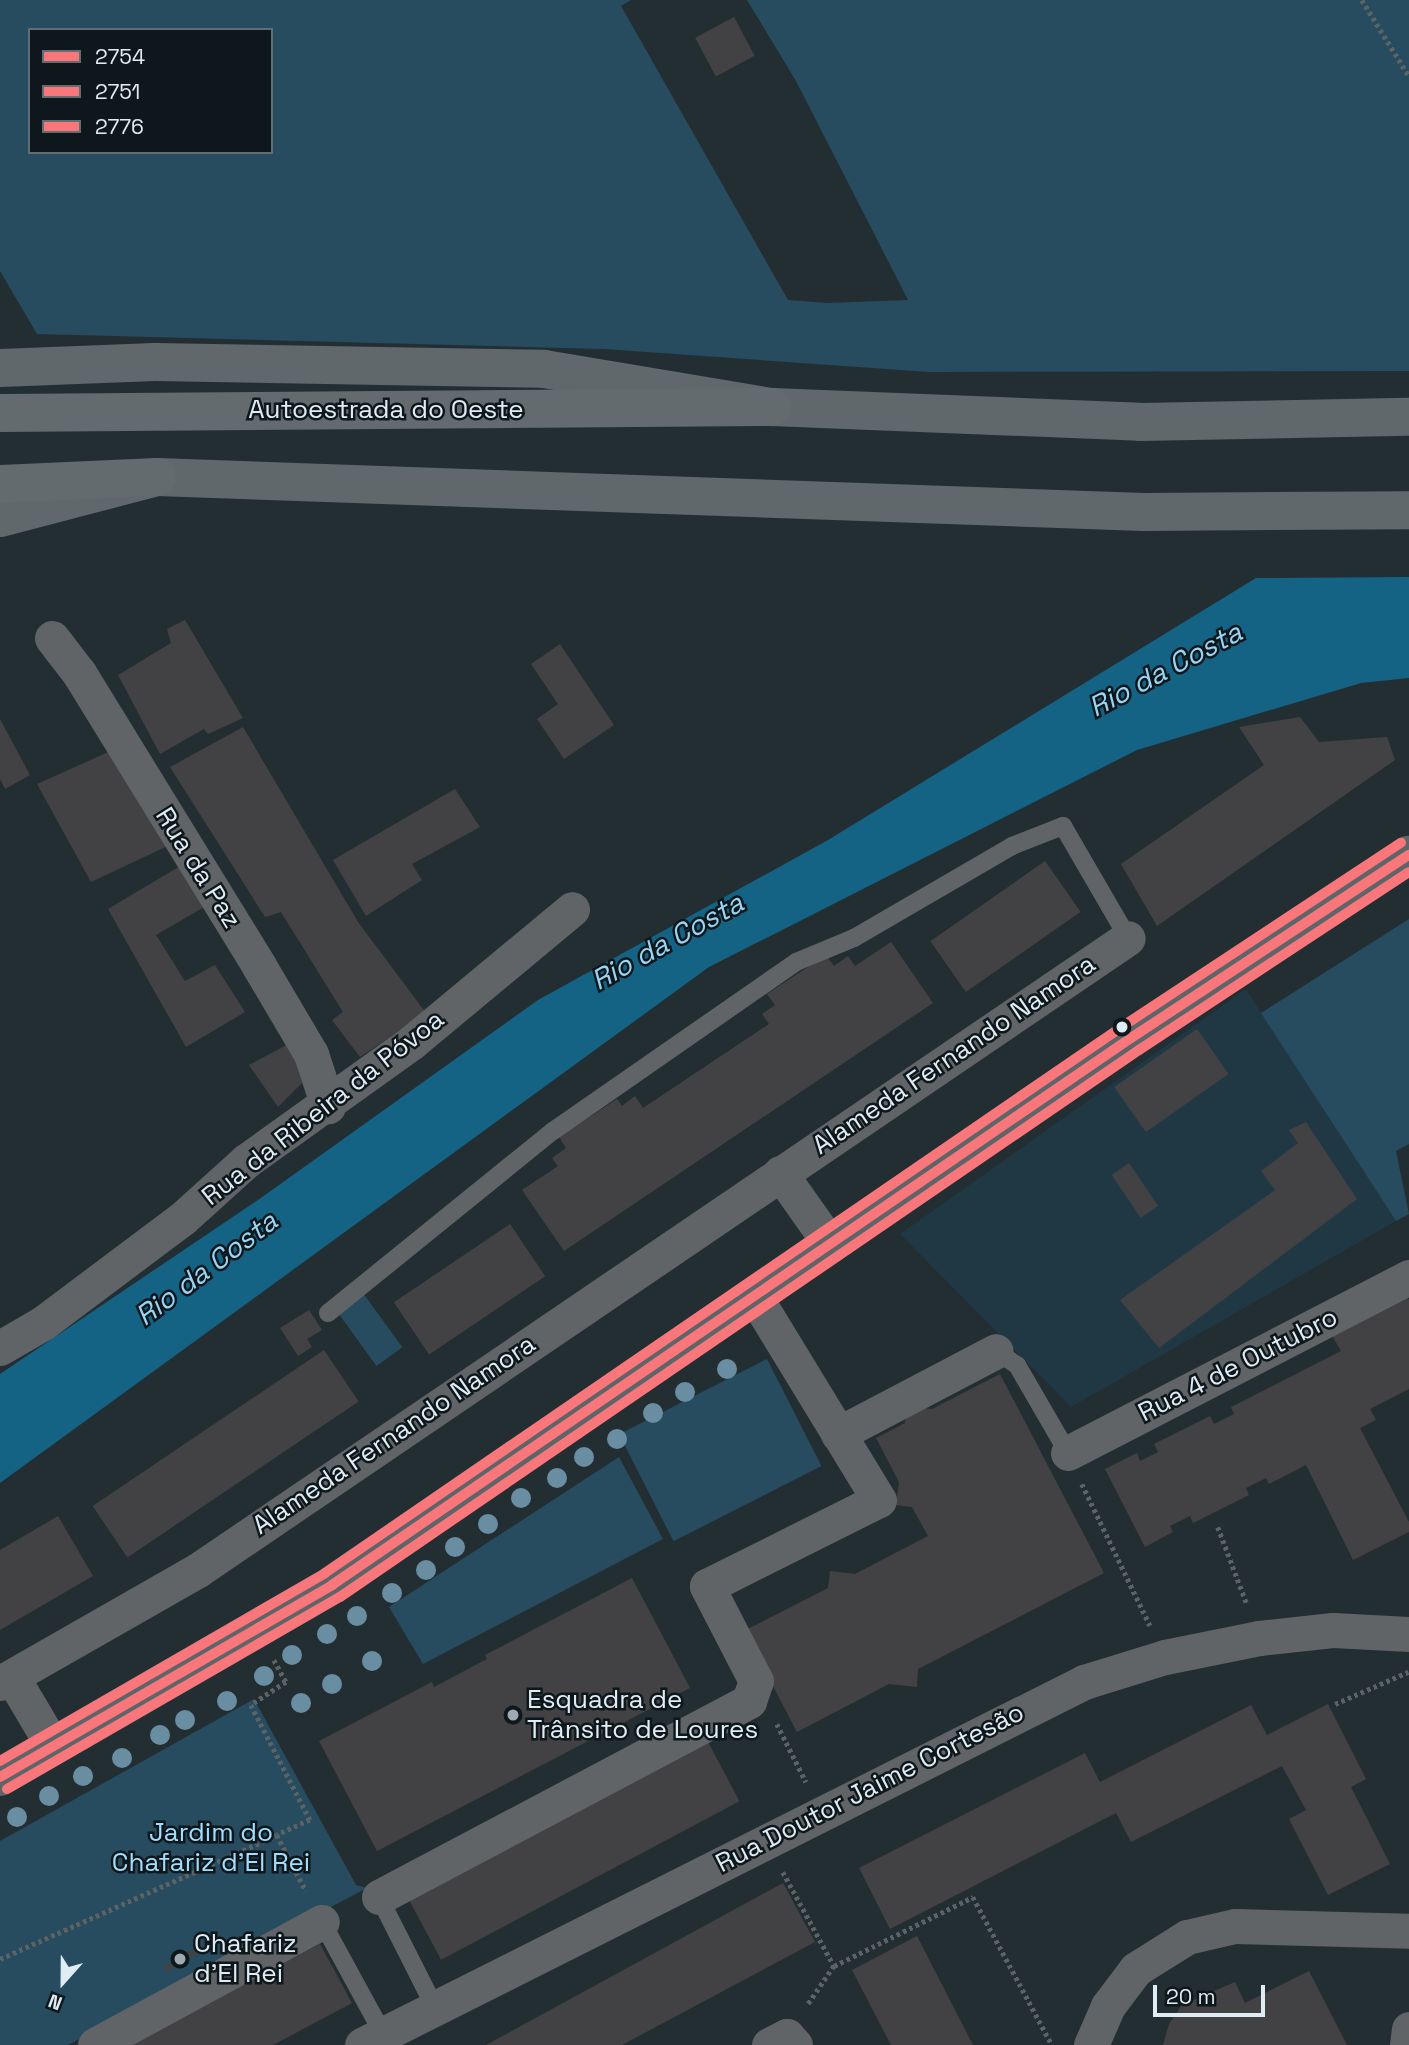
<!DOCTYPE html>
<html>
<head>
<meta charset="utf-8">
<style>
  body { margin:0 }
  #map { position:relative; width:1409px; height:2045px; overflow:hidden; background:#232e33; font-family:"Space Grotesk",sans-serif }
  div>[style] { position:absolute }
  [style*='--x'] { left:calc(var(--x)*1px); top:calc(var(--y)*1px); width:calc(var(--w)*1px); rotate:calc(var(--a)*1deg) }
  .built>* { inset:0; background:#1f3844 }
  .green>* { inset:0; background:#274c5f; transform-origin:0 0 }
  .water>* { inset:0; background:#146385 }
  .building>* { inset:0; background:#424244; transform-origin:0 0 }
  .path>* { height:4.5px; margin-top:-2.25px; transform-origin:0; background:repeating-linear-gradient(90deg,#5c6365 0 3.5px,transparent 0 7px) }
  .service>* { height:18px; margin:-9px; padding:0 9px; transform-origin:9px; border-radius:9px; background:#606467 }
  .minor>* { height:35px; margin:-17.5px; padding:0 17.5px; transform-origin:17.5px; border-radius:17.5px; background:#606467 }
  .primary>* { height:38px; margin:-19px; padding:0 19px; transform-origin:19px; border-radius:19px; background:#5e6569 }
  .trunk>* { height:38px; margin:-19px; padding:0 19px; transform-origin:19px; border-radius:19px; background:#61686c }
  .motorway>* { height:38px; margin:-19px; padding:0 19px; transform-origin:19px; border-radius:19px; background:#646b6f }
  .bus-1>* { height:10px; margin:-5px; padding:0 5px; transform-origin:5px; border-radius:5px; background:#f9767a }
  .bus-2>* { height:10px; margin:-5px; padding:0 5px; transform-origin:5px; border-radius:5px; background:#f9767a }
  .bus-3>* { height:10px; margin:-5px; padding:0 5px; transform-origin:5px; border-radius:5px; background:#f9767a }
  .trees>* { width:20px; height:20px; margin:-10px; border-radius:50%; background:#698ea2 }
  .dots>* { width:19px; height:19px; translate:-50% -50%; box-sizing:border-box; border:4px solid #0e171b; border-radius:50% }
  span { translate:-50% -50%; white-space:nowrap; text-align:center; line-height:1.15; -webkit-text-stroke:5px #0e171b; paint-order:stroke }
  .street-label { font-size:26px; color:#e0ecf3 }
  .poi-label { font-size:26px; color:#e0ecf3 }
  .left { translate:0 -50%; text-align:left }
  .park-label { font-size:26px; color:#a2ddfd }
  .water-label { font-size:28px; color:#9ad4f4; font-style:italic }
  .legend { position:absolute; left:28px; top:28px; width:245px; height:126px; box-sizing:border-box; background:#0e171b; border:2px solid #626c71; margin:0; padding:9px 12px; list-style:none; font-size:21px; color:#e0ecf3 }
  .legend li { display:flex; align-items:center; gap:14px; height:35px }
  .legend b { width:35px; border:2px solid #626c71 }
  .north { position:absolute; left:28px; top:1947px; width:70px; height:70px; -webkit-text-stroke:5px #0e171b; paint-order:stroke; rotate:201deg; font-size:19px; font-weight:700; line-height:28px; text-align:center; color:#e0ecf3 }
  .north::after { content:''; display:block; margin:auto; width:24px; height:32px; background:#e0ecf3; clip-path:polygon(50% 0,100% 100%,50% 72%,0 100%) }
  .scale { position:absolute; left:1153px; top:1985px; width:112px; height:32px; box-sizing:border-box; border:4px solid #e0ecf3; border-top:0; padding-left:9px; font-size:21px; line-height:24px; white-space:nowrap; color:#e0ecf3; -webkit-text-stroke:5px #0e171b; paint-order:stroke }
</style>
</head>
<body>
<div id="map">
  <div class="built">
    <div style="clip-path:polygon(1246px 989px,1396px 1221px,1071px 1407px,900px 1234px)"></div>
  </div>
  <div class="green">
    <div style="clip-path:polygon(evenodd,0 0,631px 0,621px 6px,788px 300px,828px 303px,908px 300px,796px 81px,747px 0,1409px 0,1409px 371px,929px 372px,604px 349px,37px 334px,0 271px,0 0,30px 30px,271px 30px,271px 152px,30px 152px,30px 30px)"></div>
    <div style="clip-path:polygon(1409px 919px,1409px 1144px,1396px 1151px,1409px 1214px,1396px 1221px,1261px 1013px)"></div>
    <div style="left:363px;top:1293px;width:67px;height:32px;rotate:54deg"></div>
    <div style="left:767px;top:1359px;width:120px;height:166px;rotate:63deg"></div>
    <div style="clip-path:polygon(619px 1457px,663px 1539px,423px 1664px,389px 1607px)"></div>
    <div style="clip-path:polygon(254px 1699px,356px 1885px,367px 1888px,68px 2045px,0 2045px,0 1841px)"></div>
  </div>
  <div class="water">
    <div style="clip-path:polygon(1409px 577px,1409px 678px,1361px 683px,1137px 750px,709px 967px,0 1483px,0 1374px,258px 1200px,538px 1000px,828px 840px,1256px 578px)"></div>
  </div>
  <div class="building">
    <div style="left:734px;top:17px;width:44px;height:44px;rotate:62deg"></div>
    <div style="clip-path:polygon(185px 620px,243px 718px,208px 734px,204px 729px,160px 754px,118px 675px,171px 643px,167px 629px)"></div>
    <div style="clip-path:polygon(560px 644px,614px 725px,564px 759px,537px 719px,558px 704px,531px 664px)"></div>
    <div style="clip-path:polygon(1300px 717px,1319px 742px,1387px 737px,1395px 760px,1157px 926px,1121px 864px,1264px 765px,1239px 727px)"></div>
    <div style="clip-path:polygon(0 719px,30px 775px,5px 789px,0 779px)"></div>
    <div style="clip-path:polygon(243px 727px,358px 922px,426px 1013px,360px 1057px,332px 1020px,343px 1012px,281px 912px,265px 917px,170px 767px)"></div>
    <div style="clip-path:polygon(115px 749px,174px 843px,91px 882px,37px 784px)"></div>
    <div style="clip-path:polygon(455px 789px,480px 827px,412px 864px,422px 880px,366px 916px,333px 860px)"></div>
    <div style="left:1045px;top:861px;width:62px;height:140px;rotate:55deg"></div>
    <div style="clip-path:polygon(187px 862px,211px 903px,156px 935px,185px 981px,215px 965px,245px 1012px,186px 1047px,108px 909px)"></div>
    <div style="clip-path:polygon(891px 942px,933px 1003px,564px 1251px,522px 1190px,558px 1166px,552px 1158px,566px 1148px,559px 1137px,617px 1099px,622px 1106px,635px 1096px,643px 1108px,769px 1024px,762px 1014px,775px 1005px,767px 994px,826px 955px,834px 966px,848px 956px,855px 966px)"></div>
    <div style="left:1197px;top:1029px;width:55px;height:101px;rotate:55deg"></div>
    <div style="clip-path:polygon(292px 1042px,302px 1083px,278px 1107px,249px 1065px)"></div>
    <div style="clip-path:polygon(1306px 1122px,1357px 1199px,1159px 1348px,1120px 1300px,1275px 1190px,1261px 1171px,1298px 1143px,1289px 1130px)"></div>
    <div style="left:1129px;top:1163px;width:52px;height:21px;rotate:56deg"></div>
    <div style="left:510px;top:1224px;width:63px;height:140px;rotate:56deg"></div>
    <div style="clip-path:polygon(1404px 1294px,1409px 1300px,1409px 1389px,1370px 1409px,1376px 1420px,1360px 1428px,1409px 1522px,1409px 1532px,1353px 1560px,1306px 1465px,1269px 1484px,1266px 1478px,1246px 1488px,1249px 1495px,1193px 1523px,1190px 1516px,1170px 1526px,1173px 1532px,1145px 1547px,1105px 1469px,1137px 1453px,1140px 1461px,1158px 1452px,1154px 1444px,1210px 1416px,1214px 1424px,1234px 1414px,1231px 1407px,1341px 1351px,1330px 1332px)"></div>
    <div style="clip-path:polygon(309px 1310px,322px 1330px,307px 1339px,312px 1347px,298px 1356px,280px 1328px)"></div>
    <div style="left:324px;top:1350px;width:62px;height:279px;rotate:56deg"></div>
    <div style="clip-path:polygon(1000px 1374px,1104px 1573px,918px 1669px,917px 1687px,889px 1684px,797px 1732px,744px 1631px,828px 1588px,830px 1571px,855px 1574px,928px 1536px,912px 1507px,896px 1505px,899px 1482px,876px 1438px,905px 1423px,907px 1406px,932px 1409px)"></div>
    <div style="clip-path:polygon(58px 1516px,93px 1576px,0 1630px,0 1550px)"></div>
    <div style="clip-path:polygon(632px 1578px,690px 1688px,377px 1851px,319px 1741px,432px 1682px,434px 1687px,487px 1659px,485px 1655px)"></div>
    <div style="clip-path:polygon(1328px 1704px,1366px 1779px,1351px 1787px,1390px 1864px,1328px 1895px,1289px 1819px,1306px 1810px,1282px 1766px,1131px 1842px,1116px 1813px,890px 1929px,859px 1868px,1085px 1753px,1100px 1782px,1251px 1705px,1267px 1735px)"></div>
    <div style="left:708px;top:1742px;width:67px;height:338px;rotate:62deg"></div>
    <div style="clip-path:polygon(783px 1883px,815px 1942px,622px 2045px,486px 2045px)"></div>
    <div style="clip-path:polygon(917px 1936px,955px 2010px,973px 2045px,891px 2045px,852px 1970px)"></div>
    <div style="clip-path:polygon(320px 1944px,352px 2003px,273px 2045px,128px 2045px)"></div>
    <div style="left:195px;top:1948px;width:6px;height:37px;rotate:59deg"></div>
    <div style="clip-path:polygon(1309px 1971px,1347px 2045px,1163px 2045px,1169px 2024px,1182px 2005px,1235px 1982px,1245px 2003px)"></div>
  </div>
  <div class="path">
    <div style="--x:1362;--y:0;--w:89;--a:58.3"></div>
    <div style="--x:1082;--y:1484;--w:157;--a:64.3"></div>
    <div style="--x:1218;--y:1527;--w:82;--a:69.4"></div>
    <div style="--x:274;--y:1660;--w:25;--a:61"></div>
    <div style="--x:286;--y:1682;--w:42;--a:146.7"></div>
    <div style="--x:251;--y:1705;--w:129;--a:62.8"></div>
    <div style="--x:310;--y:1820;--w:36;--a:156"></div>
    <div style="--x:277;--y:1835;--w:63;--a:62.6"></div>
    <div style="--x:1335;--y:1704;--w:80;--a:-23.7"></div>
    <div style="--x:777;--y:1724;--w:65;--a:63.4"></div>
    <div style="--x:783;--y:1872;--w:107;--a:61.5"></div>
    <div style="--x:834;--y:1966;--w:48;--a:124"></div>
    <div style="--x:0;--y:1959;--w:303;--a:-24.1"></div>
    <div style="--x:834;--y:1966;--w:155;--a:-26.4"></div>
    <div style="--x:973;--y:1897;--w:168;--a:61.9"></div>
  </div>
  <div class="service">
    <div style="--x:328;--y:1313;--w:289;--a:-39"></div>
    <div style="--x:553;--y:1131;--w:296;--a:-34.8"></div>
    <div style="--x:796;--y:962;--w:63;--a:-22.5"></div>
    <div style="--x:854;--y:938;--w:183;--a:-30.2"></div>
    <div style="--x:1012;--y:846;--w:55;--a:-21.4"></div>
    <div style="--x:1063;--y:826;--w:129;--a:59.9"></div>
    <div style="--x:996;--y:1351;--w:25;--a:34"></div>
    <div style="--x:1017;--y:1365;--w:102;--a:59.9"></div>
    <div style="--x:379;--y:1897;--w:124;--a:63.2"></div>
    <div style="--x:322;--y:1922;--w:128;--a:61.4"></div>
  </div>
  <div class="minor">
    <div style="--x:52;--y:638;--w:44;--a:52.4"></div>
    <div style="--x:79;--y:673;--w:344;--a:58.4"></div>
    <div style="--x:259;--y:966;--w:102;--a:59.4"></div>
    <div style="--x:311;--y:1054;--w:55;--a:71.9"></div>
    <div style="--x:780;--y:1173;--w:88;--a:54.7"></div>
    <div style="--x:0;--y:1348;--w:50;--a:-30.2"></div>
    <div style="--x:43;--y:1323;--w:175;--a:-36.9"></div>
    <div style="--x:183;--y:1218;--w:85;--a:-42.1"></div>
    <div style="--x:246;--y:1161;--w:204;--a:-35.6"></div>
    <div style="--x:412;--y:1042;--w:208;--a:-39.7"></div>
    <div style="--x:838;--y:1434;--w:178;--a:-27.7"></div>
    <div style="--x:1068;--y:1453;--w:384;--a:-27.3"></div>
    <div style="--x:12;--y:1677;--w:80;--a:59.3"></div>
    <div style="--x:0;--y:1683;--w:228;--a:-29.7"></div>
    <div style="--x:198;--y:1570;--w:1124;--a:-34.2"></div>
    <div style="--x:379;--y:1897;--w:419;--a:-27.9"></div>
    <div style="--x:749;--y:1701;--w:21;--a:-71"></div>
    <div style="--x:756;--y:1681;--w:107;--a:-117.3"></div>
    <div style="--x:707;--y:1586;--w:192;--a:-26.6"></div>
    <div style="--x:879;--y:1500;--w:238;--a:-121.4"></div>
    <div style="--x:95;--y:2045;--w:258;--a:-28.5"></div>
    <div style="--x:362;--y:2045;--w:808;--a:-26.69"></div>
    <div style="--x:1084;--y:1682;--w:85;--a:-17.2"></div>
    <div style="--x:1165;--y:1657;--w:96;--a:-11.4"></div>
    <div style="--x:1259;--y:1638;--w:74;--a:-6.2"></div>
    <div style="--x:1333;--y:1630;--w:76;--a:3"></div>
    <div style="--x:769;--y:2045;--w:20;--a:-27"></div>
    <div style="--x:787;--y:2036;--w:12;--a:48"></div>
    <div style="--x:1091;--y:2045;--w:43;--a:-66.4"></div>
    <div style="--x:1108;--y:2006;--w:46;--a:-52.9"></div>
    <div style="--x:1136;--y:1969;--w:60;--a:-32.1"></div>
    <div style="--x:1187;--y:1937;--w:49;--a:-12.9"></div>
    <div style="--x:1235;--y:1926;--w:174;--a:1.6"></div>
    <div style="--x:1407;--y:2045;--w:16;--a:-83"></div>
  </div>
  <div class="primary">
    <div style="--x:0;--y:1777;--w:384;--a:-30"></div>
    <div style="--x:332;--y:1585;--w:968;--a:-34.4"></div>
    <div style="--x:1131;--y:1038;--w:333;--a:-33.4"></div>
  </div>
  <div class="trunk">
    <div style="--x:0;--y:368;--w:155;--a:-2.2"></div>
    <div style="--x:155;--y:362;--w:389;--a:1"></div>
    <div style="--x:544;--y:369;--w:231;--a:9.5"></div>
    <div style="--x:772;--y:407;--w:368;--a:2.3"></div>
    <div style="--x:1140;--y:422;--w:269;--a:-1.1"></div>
    <div style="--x:0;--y:518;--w:162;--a:-14.6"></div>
    <div style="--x:157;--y:477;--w:987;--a:2.03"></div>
    <div style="--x:1143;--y:512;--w:266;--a:-0.4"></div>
  </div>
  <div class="motorway">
    <div style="--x:0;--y:413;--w:772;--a:-0.45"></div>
    <div style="--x:0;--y:484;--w:157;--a:-2.6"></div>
  </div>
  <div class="bus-1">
    <div style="--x:0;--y:1777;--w:384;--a:-30"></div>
    <div style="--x:332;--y:1585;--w:968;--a:-34.4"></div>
    <div style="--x:1131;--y:1038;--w:333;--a:-33.4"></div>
  </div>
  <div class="bus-2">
    <div style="--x:7;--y:1789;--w:384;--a:-30"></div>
    <div style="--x:340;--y:1597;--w:968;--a:-34.4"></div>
    <div style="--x:1139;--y:1050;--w:323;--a:-33.4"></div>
  </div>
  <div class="bus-3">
    <div style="--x:0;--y:1761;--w:375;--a:-30"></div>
    <div style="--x:325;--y:1573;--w:967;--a:-34.43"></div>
    <div style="--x:1123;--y:1026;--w:333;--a:-33.4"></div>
  </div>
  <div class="trees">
    <div style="left:727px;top:1369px"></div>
    <div style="left:685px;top:1392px"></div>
    <div style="left:653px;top:1413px"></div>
    <div style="left:617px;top:1439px"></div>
    <div style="left:584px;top:1457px"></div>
    <div style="left:557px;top:1478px"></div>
    <div style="left:521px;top:1498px"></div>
    <div style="left:488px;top:1524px"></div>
    <div style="left:455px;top:1547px"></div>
    <div style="left:426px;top:1570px"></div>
    <div style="left:392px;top:1593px"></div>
    <div style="left:357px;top:1616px"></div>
    <div style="left:327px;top:1634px"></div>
    <div style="left:292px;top:1655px"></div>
    <div style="left:372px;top:1661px"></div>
    <div style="left:264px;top:1676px"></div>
    <div style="left:332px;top:1684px"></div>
    <div style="left:227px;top:1701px"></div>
    <div style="left:301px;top:1703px"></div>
    <div style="left:185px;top:1720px"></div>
    <div style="left:160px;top:1735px"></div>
    <div style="left:122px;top:1758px"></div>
    <div style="left:83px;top:1776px"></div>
    <div style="left:49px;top:1796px"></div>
    <div style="left:17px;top:1817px"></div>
  </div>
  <div class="dots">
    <div style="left:1122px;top:1027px;background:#e0ecf3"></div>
    <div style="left:513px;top:1715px;background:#9eaab0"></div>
    <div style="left:180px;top:1959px;background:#9eaab0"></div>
  </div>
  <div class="street-label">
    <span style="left:386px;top:410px">Autoestrada do Oeste</span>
    <span style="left:198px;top:868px;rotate:58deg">Rua da Paz</span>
    <span style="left:954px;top:1055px;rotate:-34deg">Alameda Fernando Namora</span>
    <span style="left:323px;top:1108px;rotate:-38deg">Rua da Ribeira da Póvoa</span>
    <span style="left:1238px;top:1365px;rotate:-27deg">Rua 4 de Outubro</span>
    <span style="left:394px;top:1435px;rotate:-34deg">Alameda Fernando Namora</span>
    <span style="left:870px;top:1788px;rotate:-27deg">Rua Doutor Jaime Cortesão</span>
  </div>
  <div class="poi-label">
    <span class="left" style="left:527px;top:1715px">Esquadra de<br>Trânsito de Loures</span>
    <span class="left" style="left:194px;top:1959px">Chafariz<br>d'El Rei</span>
  </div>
  <div class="park-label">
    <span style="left:211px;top:1848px">Jardim do<br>Chafariz d'El Rei</span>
  </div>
  <div class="water-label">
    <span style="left:1165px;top:669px;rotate:-28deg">Rio da Costa</span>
    <span style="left:667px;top:941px;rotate:-29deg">Rio da Costa</span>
    <span style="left:206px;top:1268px;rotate:-37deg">Rio da Costa</span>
  </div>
  <ul class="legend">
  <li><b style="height:9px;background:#f9767a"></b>2754</li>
  <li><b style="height:9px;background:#f9767a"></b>2751</li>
  <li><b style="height:9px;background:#f9767a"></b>2776</li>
  </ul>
  <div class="north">N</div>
  <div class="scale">20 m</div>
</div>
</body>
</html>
